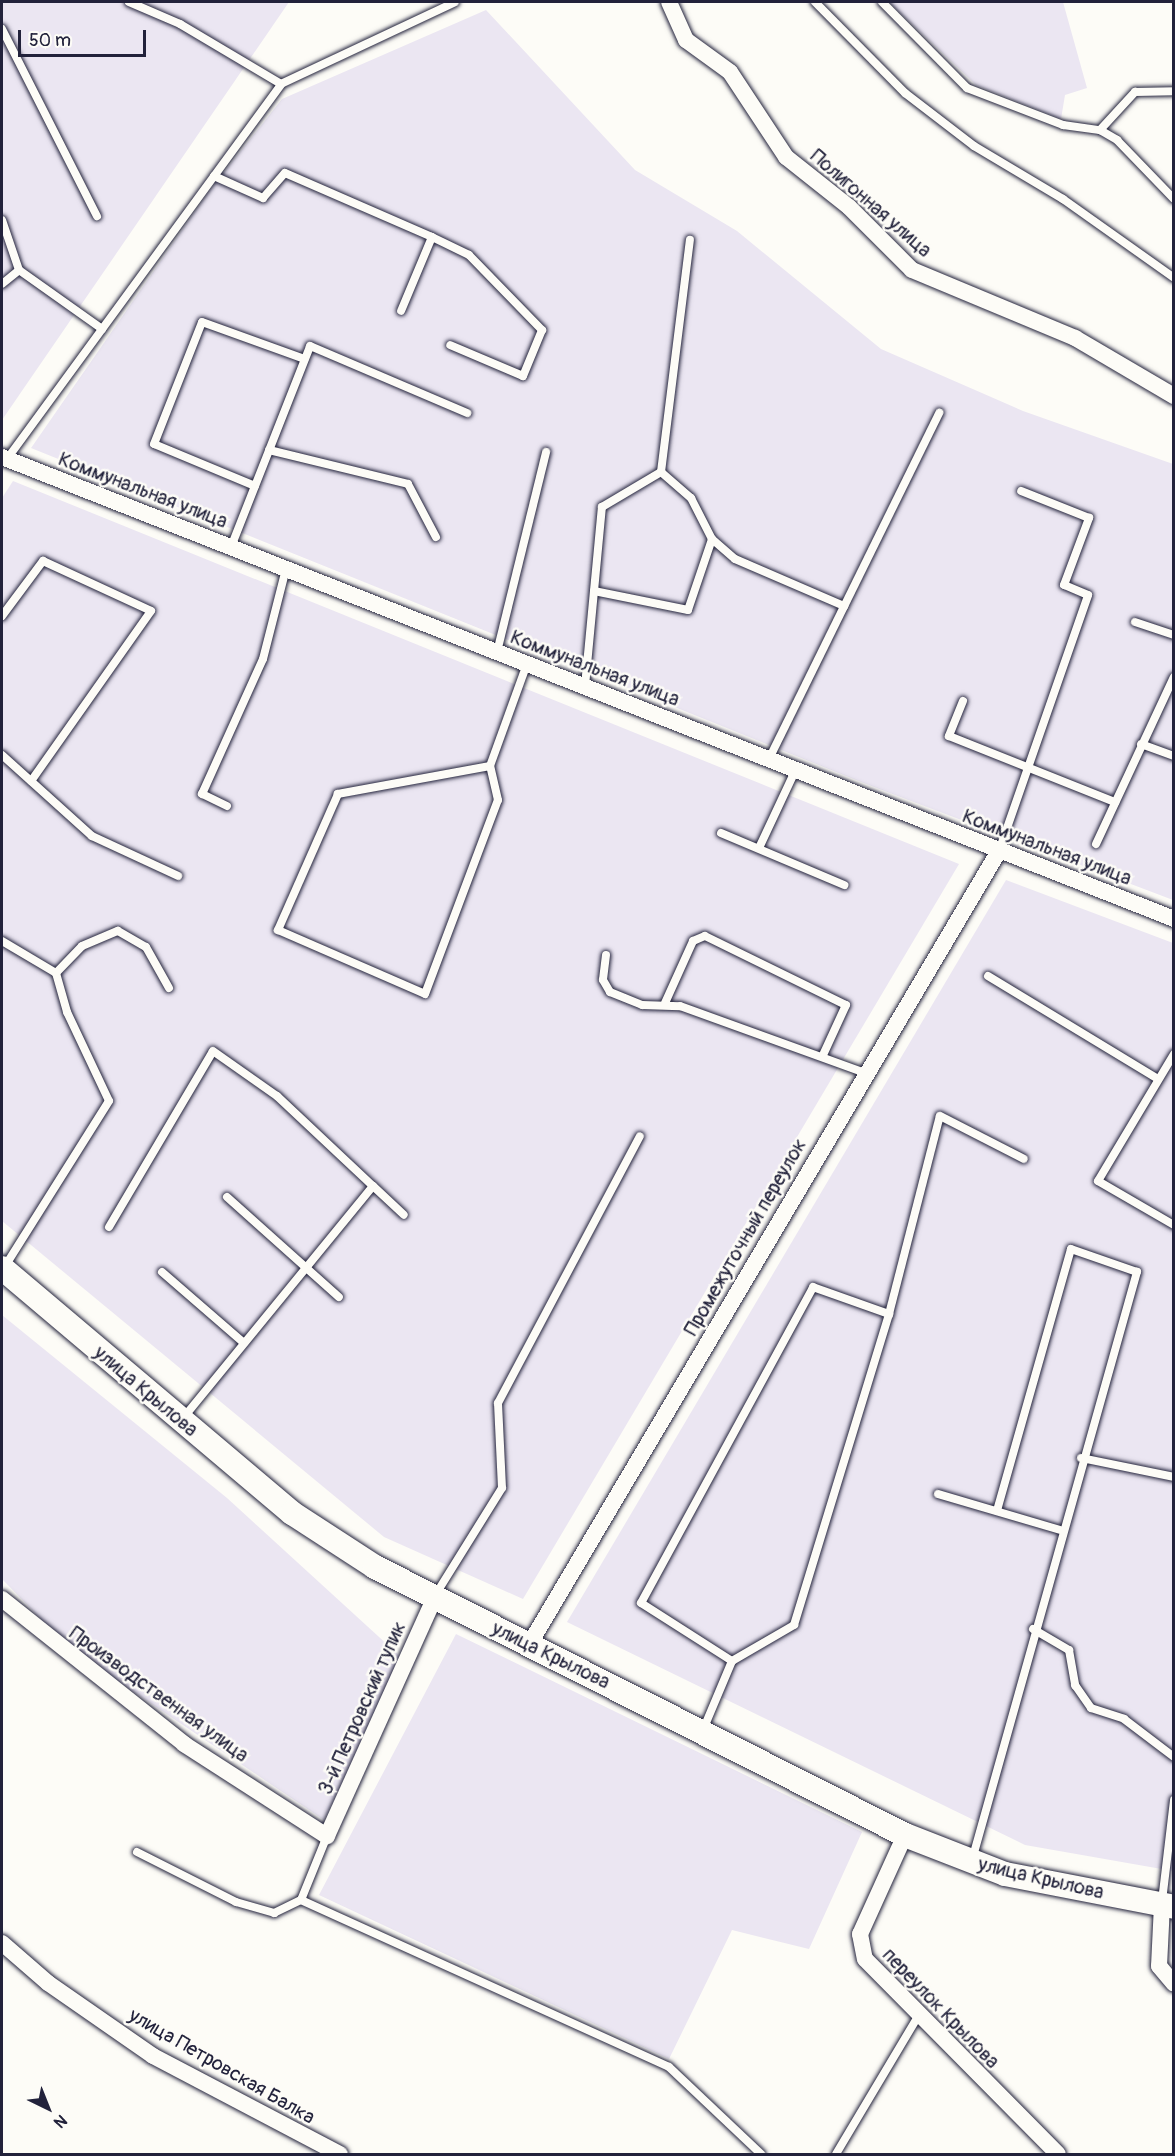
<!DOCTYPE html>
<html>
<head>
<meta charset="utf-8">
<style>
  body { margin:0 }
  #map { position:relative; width:1175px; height:2156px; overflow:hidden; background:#fdfcf7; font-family:Pangolin,sans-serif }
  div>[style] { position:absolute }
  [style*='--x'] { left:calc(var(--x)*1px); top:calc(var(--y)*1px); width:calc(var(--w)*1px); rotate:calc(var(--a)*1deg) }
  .built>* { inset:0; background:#ebe6f2 }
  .roads { filter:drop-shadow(0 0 2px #22223b) drop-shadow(0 0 2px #22223b) }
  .service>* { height:8px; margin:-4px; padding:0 4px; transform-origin:4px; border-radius:4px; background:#fdfcf7 }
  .minor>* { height:16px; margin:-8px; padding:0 8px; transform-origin:8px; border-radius:8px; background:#fdfcf7 }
  .secondary>* { height:24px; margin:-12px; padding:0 12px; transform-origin:12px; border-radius:12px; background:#fdfcf7 }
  span { translate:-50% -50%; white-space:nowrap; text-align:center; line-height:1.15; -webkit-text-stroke:5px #fdfcf7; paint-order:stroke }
  .street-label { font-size:20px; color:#22223b }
  .frame { position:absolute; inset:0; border:3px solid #22223b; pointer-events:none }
  .north { position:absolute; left:18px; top:2078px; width:60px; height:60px; -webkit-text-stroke:4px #fdfcf7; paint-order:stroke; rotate:137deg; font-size:16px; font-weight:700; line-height:24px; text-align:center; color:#22223b }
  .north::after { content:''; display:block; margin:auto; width:21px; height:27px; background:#22223b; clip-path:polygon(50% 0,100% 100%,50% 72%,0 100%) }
  .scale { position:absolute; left:18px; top:30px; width:128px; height:27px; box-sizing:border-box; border:3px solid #22223b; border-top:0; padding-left:8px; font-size:18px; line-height:21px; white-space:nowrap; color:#22223b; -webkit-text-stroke:4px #fdfcf7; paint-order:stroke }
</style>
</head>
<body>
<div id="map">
  <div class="built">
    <div style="clip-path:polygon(2px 2px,289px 2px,2px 420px)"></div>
    <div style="clip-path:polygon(889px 2px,1063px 2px,1087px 88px,1065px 95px,1061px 119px,976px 85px)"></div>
    <div style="clip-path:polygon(486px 10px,635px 170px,737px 231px,881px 349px,1023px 411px,1173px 464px,1173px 900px,861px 782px,31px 448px,210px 190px,282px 99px)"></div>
    <div style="clip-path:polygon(13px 481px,959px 864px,523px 1599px,384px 1537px,2px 1221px,2px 498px)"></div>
    <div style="clip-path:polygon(1006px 880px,1173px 943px,1173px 1871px,1025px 1845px,567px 1622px)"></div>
    <div style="clip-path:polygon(2px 1315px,227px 1498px,402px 1658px,324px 1820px,70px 1649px,2px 1579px)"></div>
    <div style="clip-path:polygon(456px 1634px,862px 1832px,809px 1949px,732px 1930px,669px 2059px,319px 1895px)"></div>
  </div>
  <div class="roads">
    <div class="service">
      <div style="--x:129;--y:2;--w:56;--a:23.3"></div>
      <div style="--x:180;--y:24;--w:117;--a:30.7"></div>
      <div style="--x:815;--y:2;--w:128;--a:45.3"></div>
      <div style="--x:905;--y:93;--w:87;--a:37.5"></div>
      <div style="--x:974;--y:146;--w:104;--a:30.8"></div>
      <div style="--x:1063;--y:199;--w:136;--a:35.4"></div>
      <div style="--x:882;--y:2;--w:121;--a:45.3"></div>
      <div style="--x:967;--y:88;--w:103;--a:21.1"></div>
      <div style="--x:1063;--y:125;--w:37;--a:8"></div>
      <div style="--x:1100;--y:130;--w:20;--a:30"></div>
      <div style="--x:1117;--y:140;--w:82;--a:46"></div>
      <div style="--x:2;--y:29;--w:210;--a:63.1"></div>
      <div style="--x:1100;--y:130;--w:52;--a:-47.4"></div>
      <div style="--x:1135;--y:92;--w:39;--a:-1"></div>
      <div style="--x:214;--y:176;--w:54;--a:24.2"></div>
      <div style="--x:263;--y:198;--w:33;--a:-49"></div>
      <div style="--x:285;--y:173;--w:160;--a:23.5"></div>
      <div style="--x:432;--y:237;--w:80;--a:112.7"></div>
      <div style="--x:2;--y:220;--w:53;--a:71.2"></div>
      <div style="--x:19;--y:270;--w:102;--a:35.4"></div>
      <div style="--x:432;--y:237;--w:41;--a:25.9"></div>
      <div style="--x:469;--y:255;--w:105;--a:45.8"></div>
      <div style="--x:542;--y:330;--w:50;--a:112.4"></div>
      <div style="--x:523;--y:376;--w:79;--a:-157"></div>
      <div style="--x:2;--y:284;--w:22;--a:-39"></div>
      <div style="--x:269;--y:450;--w:143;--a:13.7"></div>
      <div style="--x:408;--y:484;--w:60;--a:62.2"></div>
      <div style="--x:7;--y:459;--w:464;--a:-53.8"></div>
      <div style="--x:281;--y:84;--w:192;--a:-25.2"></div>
      <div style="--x:661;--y:472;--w:40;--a:41"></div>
      <div style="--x:691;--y:498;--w:46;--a:62.9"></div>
      <div style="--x:712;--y:539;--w:30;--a:41"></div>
      <div style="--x:735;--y:559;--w:119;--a:23.3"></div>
      <div style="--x:255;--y:486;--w:109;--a:-157.4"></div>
      <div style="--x:154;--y:444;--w:131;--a:-68.5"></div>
      <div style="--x:202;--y:322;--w:109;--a:19.8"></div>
      <div style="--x:231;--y:547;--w:216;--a:-68.5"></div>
      <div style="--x:310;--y:346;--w:171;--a:23.1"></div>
      <div style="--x:594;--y:591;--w:96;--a:11.4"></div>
      <div style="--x:688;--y:610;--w:75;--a:-71.3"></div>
      <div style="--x:2;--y:616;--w:69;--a:-53.3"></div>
      <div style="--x:43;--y:561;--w:119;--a:24.8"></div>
      <div style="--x:151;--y:611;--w:208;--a:125.2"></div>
      <div style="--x:1135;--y:622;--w:41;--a:18.4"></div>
      <div style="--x:497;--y:652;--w:206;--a:-76.2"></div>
      <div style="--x:585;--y:686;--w:180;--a:-84.6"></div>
      <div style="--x:602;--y:507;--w:69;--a:-30.7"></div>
      <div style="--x:661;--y:472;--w:234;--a:-82.9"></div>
      <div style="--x:963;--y:701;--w:38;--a:112"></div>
      <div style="--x:949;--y:736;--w:179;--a:21.7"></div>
      <div style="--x:1141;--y:744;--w:35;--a:20"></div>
      <div style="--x:2;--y:755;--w:121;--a:42"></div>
      <div style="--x:92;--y:836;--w:95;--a:24.9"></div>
      <div style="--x:769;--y:759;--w:386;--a:-63.8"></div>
      <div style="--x:490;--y:766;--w:155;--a:169.6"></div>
      <div style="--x:338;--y:794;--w:149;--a:113.8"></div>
      <div style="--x:278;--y:930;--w:160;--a:23.5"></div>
      <div style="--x:425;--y:994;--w:207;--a:-69.4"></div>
      <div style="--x:498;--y:800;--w:35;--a:-103"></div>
      <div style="--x:490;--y:766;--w:109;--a:-70.1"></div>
      <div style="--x:227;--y:806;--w:28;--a:-154"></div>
      <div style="--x:202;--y:794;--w:148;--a:-65.7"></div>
      <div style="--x:263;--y:659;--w:93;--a:-75.7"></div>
      <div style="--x:721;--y:833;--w:134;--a:22.9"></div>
      <div style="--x:1096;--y:844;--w:184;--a:-65"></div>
      <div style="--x:759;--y:848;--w:87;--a:-64.9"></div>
      <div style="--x:999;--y:851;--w:271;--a:-70.8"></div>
      <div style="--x:1088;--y:595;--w:26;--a:-157"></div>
      <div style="--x:1064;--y:585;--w:72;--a:-69.5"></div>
      <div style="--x:1089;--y:518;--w:73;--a:-158.3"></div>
      <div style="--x:2;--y:941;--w:63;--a:30.7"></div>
      <div style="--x:56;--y:973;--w:41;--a:74.2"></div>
      <div style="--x:67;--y:1012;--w:98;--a:64.7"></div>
      <div style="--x:109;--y:1101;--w:195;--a:122.2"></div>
      <div style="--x:606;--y:955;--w:25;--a:97"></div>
      <div style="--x:603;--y:980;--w:14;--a:60"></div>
      <div style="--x:610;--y:992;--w:35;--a:22"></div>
      <div style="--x:642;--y:1005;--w:38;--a:2"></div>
      <div style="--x:680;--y:1006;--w:197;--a:19.9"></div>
      <div style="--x:56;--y:973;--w:37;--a:-46"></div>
      <div style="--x:82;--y:946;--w:39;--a:-23"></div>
      <div style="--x:118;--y:931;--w:32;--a:30"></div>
      <div style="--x:146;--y:947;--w:47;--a:60.7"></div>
      <div style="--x:988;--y:976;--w:199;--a:31.2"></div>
      <div style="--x:665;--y:1003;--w:68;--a:-65.7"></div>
      <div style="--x:693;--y:941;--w:13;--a:-23"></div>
      <div style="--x:705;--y:936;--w:157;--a:26.1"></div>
      <div style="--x:846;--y:1005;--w:55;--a:114.7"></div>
      <div style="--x:1174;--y:1054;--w:148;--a:120.9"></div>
      <div style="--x:1098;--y:1181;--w:88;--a:30.1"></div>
      <div style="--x:373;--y:1186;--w:42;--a:43.1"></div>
      <div style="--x:227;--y:1197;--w:150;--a:41.8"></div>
      <div style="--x:109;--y:1227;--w:204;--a:-59.4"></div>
      <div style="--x:213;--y:1051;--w:78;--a:35.1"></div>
      <div style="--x:277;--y:1096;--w:132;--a:43.2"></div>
      <div style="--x:373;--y:1186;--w:301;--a:129.3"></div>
      <div style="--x:162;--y:1272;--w:108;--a:40.9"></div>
      <div style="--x:1081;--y:1458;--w:95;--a:11.5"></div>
      <div style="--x:938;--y:1494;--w:127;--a:16.4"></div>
      <div style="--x:436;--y:1594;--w:125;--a:-58.1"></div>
      <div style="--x:502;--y:1488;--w:85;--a:-92.7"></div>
      <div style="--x:498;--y:1403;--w:302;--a:-62"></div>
      <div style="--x:1033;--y:1629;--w:42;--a:30.3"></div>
      <div style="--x:1069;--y:1650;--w:36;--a:80"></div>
      <div style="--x:1075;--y:1685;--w:28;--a:55"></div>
      <div style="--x:1091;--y:1708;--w:35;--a:18"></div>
      <div style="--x:1124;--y:1719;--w:63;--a:37.2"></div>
      <div style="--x:732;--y:1661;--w:72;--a:-30.1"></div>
      <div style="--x:794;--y:1625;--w:325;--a:-73"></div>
      <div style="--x:889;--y:1314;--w:204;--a:-75.6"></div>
      <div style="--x:940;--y:1116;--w:94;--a:27.1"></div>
      <div style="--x:703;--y:1730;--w:75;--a:-67.2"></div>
      <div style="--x:732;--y:1661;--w:108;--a:-147.5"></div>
      <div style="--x:641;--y:1603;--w:360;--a:-61.4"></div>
      <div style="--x:813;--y:1287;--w:81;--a:19.6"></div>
      <div style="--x:327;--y:1836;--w:69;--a:112.1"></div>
      <div style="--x:301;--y:1900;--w:404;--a:24.4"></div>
      <div style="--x:669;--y:2067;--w:127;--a:43.4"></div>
      <div style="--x:137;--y:1852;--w:111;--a:26.8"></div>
      <div style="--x:236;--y:1902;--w:40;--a:16"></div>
      <div style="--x:274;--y:1913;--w:30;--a:-26"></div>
      <div style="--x:972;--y:1860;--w:611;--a:-74.33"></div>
      <div style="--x:1137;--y:1272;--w:70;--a:-160.8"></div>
      <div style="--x:1071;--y:1249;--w:272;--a:105.8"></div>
      <div style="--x:1162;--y:1901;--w:102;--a:-83.2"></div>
      <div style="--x:836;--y:2154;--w:158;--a:-59.2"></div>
    </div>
    <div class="minor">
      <div style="--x:669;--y:2;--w:42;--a:65.9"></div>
      <div style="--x:686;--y:40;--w:54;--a:36"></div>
      <div style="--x:730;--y:72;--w:102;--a:56.6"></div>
      <div style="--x:786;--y:157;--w:80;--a:38.4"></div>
      <div style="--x:849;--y:207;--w:89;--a:45"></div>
      <div style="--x:912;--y:270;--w:177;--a:22.6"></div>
      <div style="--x:1075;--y:338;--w:115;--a:30.4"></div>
      <div style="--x:2;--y:457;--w:1260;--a:21.51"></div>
      <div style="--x:2;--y:1599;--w:233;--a:38.5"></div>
      <div style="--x:184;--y:1744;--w:170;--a:32.8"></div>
      <div style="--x:327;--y:1836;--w:262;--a:-65.7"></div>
      <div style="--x:529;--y:1645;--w:923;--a:-59.38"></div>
      <div style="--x:905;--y:1835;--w:109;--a:114.4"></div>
      <div style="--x:860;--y:1934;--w:25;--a:79"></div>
      <div style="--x:865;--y:1959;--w:274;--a:45.3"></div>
      <div style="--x:1162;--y:1905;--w:61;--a:92.8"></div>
      <div style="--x:1159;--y:1966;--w:23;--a:50"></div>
      <div style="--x:2;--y:1943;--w:61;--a:41"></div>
      <div style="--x:48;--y:1983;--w:128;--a:34.8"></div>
      <div style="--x:153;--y:2056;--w:211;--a:27.7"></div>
    </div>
    <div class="secondary">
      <div style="--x:2;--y:1268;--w:380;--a:40.2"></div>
      <div style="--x:292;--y:1513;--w:99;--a:33"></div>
      <div style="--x:375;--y:1567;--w:594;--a:26.82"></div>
      <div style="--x:905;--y:1835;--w:107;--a:21.3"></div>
      <div style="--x:1005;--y:1874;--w:172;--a:11"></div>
    </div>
  </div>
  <div class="street-label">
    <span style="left:871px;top:203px;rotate:41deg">Полигонная улица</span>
    <span style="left:143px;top:490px;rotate:21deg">Коммунальная улица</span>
    <span style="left:595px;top:668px;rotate:21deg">Коммунальная улица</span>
    <span style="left:1047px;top:847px;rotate:21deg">Коммунальная улица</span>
    <span style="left:745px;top:1237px;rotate:-60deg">Промежуточный переулок</span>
    <span style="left:146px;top:1391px;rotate:40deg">улица Крылова</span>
    <span style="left:551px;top:1655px;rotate:26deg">улица Крылова</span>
    <span style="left:159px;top:1694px;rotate:36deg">Производственная улица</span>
    <span style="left:362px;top:1708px;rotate:-66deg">3-й Петровский тупик</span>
    <span style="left:1041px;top:1878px;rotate:13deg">улица Крылова</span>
    <span style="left:941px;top:2008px;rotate:46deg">переулок Крылова</span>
    <span style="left:222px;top:2066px;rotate:30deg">улица Петровская Балка</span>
  </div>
  <div class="frame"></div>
  <div class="north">N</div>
  <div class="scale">50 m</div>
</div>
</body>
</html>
